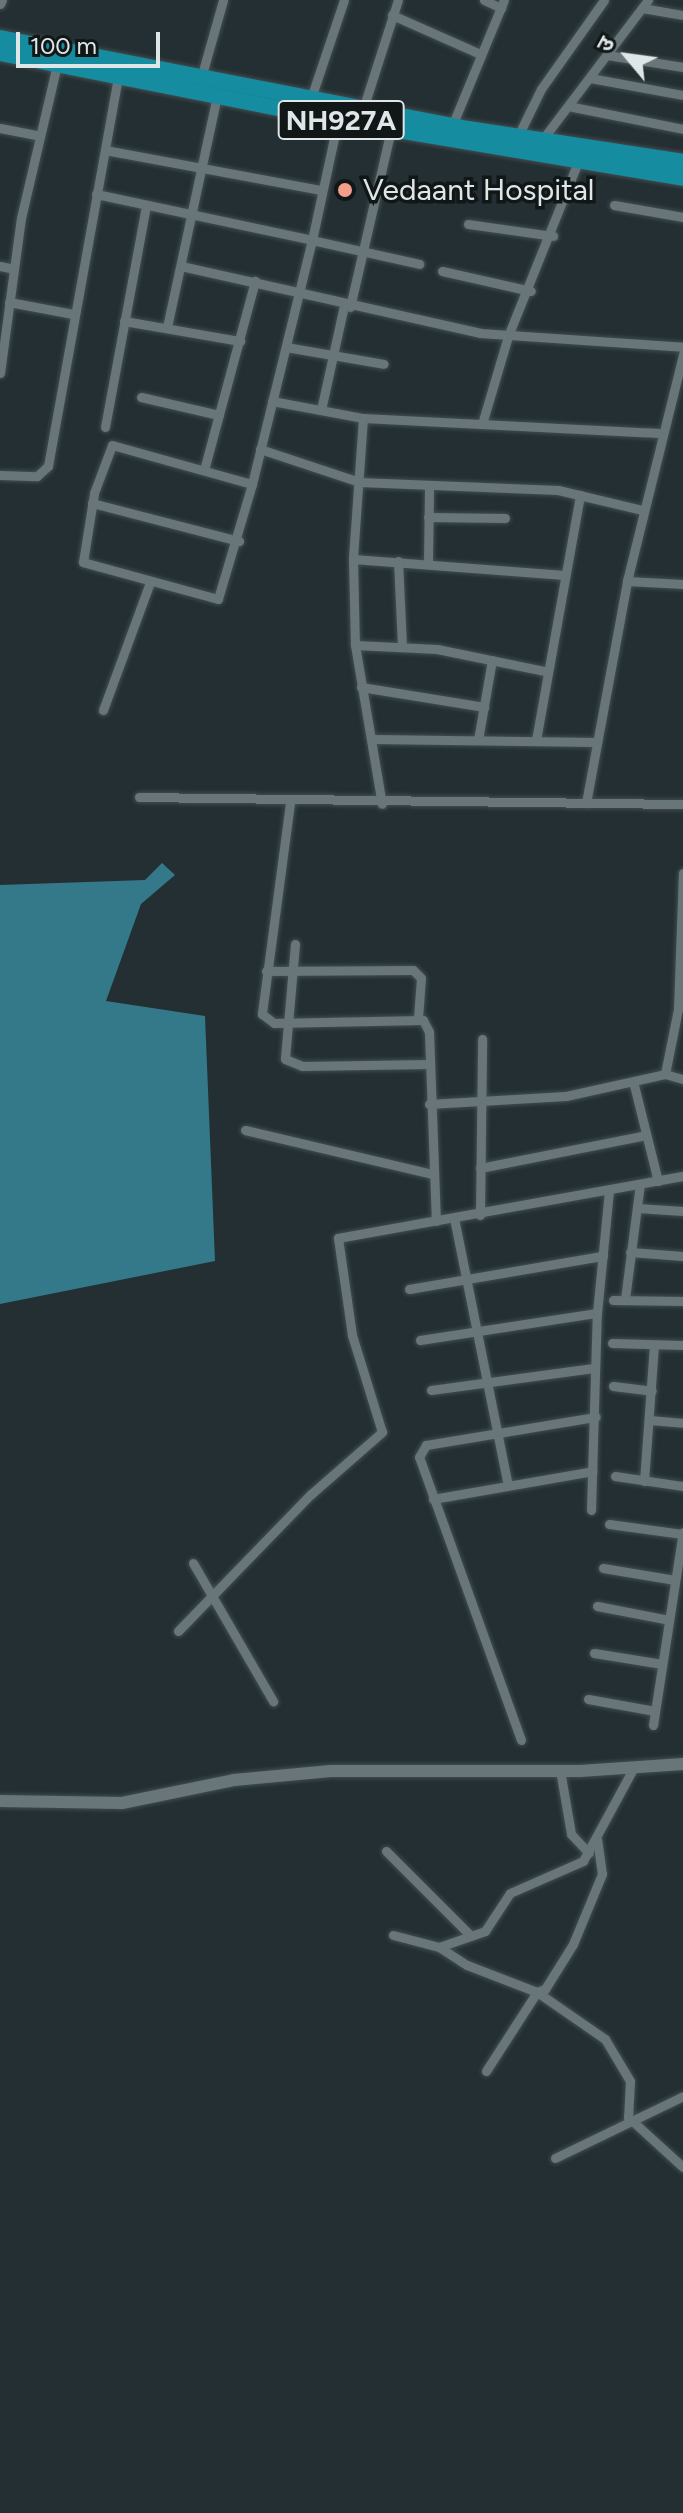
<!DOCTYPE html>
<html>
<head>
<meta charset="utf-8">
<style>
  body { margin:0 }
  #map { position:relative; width:683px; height:2513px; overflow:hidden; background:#232f32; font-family:Figtree,"Noto Sans Devanagari",sans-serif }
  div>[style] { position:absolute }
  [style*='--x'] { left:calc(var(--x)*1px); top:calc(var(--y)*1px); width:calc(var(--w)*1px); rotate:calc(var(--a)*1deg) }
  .water>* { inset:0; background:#347989 }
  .roads { filter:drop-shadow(0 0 2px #434d50) drop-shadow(0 0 2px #434d50) }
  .minor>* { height:9px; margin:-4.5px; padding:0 4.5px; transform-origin:4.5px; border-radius:4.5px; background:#68767a }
  .tertiary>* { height:12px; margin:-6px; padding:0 6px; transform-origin:6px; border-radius:6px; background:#68767a }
  .trunk>* { height:16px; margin:-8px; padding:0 8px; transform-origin:8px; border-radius:8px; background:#168ca0 }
  .dots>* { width:22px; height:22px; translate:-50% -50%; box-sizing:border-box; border:4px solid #111617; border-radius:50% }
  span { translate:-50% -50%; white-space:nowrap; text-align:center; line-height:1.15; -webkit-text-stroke:7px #111617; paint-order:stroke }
  .shield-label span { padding:2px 6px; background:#111617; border:2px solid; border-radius:6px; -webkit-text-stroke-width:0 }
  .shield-label { font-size:28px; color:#dfe6e8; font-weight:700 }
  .poi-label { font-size:30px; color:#dfe6e8 }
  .left { translate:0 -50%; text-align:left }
  .north { position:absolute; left:587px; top:16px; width:80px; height:80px; -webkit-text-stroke:6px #111617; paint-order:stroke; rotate:299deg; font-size:22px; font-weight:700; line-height:32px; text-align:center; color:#dfe6e8 }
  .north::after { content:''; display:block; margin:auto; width:28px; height:36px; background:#dfe6e8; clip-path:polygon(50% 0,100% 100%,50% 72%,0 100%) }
  .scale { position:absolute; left:16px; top:32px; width:144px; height:36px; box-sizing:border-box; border:4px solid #dfe6e8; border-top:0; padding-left:10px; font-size:24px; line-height:28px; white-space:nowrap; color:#dfe6e8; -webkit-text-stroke:6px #111617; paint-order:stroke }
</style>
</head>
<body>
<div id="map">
  <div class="water">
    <div style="clip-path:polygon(162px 863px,175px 875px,141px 904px,106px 1001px,205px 1016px,215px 1261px,0 1304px,0 885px,145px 880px)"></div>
  </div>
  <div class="roads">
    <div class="minor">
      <div style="--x:484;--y:0;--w:19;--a:25"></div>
      <div style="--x:0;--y:4;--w:4;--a:-63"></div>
      <div style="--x:642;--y:8;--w:42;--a:9.7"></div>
      <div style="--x:392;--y:15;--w:96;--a:23.9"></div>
      <div style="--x:607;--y:55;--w:77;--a:9"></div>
      <div style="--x:201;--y:78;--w:81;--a:-74.2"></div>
      <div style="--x:590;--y:78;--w:95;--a:10.4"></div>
      <div style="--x:311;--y:98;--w:103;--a:-71.4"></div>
      <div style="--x:568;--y:106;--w:117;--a:11.3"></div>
      <div style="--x:363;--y:109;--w:114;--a:-72.2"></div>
      <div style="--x:452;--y:126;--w:136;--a:-67.6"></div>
      <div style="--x:0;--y:128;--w:38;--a:11"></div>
      <div style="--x:518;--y:136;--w:52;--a:-63.9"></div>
      <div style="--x:541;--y:89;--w:109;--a:-54.7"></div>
      <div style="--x:542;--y:140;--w:176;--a:-52.9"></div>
      <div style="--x:105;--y:150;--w:220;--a:10.5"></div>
      <div style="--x:96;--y:194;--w:221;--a:12"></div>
      <div style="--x:312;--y:240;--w:123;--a:-77.8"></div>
      <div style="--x:614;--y:205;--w:70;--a:9.9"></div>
      <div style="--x:468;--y:224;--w:86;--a:8"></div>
      <div style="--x:0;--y:266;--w:14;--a:12"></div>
      <div style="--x:181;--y:266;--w:306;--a:12.6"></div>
      <div style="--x:480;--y:333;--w:203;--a:3.9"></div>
      <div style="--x:442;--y:271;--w:91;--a:12.7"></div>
      <div style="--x:9;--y:302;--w:65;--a:10.6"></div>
      <div style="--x:350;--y:307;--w:183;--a:-77"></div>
      <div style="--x:124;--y:321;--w:118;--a:9.8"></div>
      <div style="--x:167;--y:327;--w:236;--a:-77.8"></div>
      <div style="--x:286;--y:347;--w:99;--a:9.8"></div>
      <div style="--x:0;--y:373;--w:156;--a:-82.3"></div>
      <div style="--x:21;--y:218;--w:157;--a:-76.8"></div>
      <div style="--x:141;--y:397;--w:80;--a:13"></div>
      <div style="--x:272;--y:401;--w:93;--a:10.6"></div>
      <div style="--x:363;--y:418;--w:296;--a:2.9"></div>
      <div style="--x:321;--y:410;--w:107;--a:-77.6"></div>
      <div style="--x:363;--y:418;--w:141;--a:94.1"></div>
      <div style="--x:353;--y:559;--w:86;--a:88.7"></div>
      <div style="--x:355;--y:645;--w:161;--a:80.4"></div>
      <div style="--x:482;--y:424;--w:92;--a:-73.5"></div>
      <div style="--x:508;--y:336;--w:188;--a:-68.1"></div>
      <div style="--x:105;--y:427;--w:226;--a:-79.5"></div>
      <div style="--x:260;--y:449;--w:104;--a:18.4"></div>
      <div style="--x:359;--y:482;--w:199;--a:2.3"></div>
      <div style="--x:558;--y:490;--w:86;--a:13.4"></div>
      <div style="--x:204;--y:470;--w:196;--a:-74.9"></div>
      <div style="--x:0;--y:475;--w:37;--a:2"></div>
      <div style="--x:37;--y:476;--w:15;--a:-42"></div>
      <div style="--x:48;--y:466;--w:395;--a:-79.8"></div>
      <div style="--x:252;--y:484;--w:120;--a:106.5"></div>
      <div style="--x:218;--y:599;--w:140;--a:-164.7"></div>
      <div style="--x:83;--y:562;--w:70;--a:-80.9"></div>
      <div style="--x:94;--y:493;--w:51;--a:-69.4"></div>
      <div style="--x:112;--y:445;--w:145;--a:15.6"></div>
      <div style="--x:252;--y:484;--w:251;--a:-76.2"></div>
      <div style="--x:312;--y:240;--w:110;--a:12.6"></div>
      <div style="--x:92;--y:503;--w:152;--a:14.5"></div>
      <div style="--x:428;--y:517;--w:77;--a:0.7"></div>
      <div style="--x:353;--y:559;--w:212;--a:4.3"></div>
      <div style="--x:398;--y:561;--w:84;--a:87.3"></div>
      <div style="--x:428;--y:562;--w:75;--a:-89.2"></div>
      <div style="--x:627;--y:581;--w:56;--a:3.1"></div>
      <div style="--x:355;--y:645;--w:82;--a:2.8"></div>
      <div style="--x:437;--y:649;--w:109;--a:11.6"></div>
      <div style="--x:361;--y:687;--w:125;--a:9.2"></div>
      <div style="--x:103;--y:710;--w:133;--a:-69.8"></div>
      <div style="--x:373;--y:739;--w:223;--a:0.8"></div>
      <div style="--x:478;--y:740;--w:81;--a:-80.1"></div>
      <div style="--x:536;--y:740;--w:249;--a:-79.8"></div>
      <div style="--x:139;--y:797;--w:544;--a:0.74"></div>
      <div style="--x:290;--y:803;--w:213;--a:97.6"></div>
      <div style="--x:262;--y:1014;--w:15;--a:37"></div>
      <div style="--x:274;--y:1023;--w:149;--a:-1.2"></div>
      <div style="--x:423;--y:1020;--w:13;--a:63"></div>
      <div style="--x:429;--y:1032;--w:189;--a:87.9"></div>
      <div style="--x:586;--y:803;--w:226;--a:-79.5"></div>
      <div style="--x:627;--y:581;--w:234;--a:-76.1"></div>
      <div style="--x:295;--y:944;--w:115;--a:95"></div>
      <div style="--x:285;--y:1059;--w:18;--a:22"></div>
      <div style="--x:302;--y:1066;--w:127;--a:-0.9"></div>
      <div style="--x:266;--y:971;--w:147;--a:-0.4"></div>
      <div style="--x:413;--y:970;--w:11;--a:45"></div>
      <div style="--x:421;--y:978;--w:40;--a:94.3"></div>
      <div style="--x:665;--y:1074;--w:19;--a:16"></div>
      <div style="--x:634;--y:1085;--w:99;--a:76"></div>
      <div style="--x:429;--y:1104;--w:137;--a:-3.3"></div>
      <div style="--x:566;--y:1096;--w:101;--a:-12.5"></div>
      <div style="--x:665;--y:1074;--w:66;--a:-78.7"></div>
      <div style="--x:678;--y:1009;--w:136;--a:-87.9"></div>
      <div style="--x:245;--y:1130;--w:193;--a:13.2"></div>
      <div style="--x:480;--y:1168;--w:169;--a:-11.2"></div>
      <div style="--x:637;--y:1208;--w:46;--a:3.7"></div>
      <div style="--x:480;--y:1215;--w:176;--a:-89.3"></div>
      <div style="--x:454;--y:1218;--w:273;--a:78.6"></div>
      <div style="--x:630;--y:1252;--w:53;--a:4.3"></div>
      <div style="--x:409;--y:1289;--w:197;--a:-9.7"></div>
      <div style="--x:625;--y:1299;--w:116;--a:-82.6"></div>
      <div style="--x:613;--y:1300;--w:70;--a:0.8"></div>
      <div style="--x:420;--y:1340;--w:179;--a:-8.7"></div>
      <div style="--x:612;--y:1343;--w:71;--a:1.6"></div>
      <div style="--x:613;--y:1386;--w:39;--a:7"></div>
      <div style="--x:431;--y:1390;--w:164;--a:-7.7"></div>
      <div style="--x:650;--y:1420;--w:33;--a:5"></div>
      <div style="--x:615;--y:1476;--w:69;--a:8.4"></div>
      <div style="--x:644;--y:1481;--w:136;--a:-85.8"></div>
      <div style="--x:433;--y:1499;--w:162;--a:-9.9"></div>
      <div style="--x:591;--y:1510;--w:197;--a:-88.3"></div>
      <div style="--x:597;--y:1313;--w:124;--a:-84.4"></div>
      <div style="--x:609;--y:1524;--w:74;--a:7.8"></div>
      <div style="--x:193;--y:1563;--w:160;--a:59.9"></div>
      <div style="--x:603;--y:1568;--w:73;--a:9.5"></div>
      <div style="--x:597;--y:1606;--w:73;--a:11"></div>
      <div style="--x:178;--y:1631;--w:190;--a:-45.9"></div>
      <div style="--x:310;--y:1495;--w:96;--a:-41.2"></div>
      <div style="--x:382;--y:1432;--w:102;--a:-107.2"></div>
      <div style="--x:352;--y:1335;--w:98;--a:-98.2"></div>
      <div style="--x:338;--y:1238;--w:351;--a:-10.2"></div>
      <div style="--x:594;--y:1653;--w:69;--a:9.2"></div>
      <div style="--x:588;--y:1699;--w:68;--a:10.2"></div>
      <div style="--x:653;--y:1725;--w:195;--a:-81.2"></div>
      <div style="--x:521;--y:1740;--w:301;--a:-109.8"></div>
      <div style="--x:419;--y:1457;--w:14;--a:-60"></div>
      <div style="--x:426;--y:1445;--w:172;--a:-9.4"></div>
      <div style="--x:560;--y:1770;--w:65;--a:80.2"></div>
      <div style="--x:571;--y:1834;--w:26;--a:47"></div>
      <div style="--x:386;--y:1851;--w:117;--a:45"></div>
      <div style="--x:393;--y:1935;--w:48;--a:14.6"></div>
      <div style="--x:439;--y:1947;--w:49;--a:-19.2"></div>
      <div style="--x:485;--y:1931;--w:45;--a:-56.7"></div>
      <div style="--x:510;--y:1893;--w:80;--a:-23.7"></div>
      <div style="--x:583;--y:1861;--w:107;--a:-61.5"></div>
      <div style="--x:439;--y:1947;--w:33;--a:33"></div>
      <div style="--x:467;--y:1965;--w:75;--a:21.1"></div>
      <div style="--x:537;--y:1992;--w:9;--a:-21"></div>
      <div style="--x:545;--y:1989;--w:53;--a:-58.1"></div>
      <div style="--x:573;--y:1944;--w:76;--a:-67.5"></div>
      <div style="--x:602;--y:1874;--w:34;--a:-98"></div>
      <div style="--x:486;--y:2071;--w:94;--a:-57.2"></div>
      <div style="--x:537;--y:1992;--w:83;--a:34.7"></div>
      <div style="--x:605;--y:2039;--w:49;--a:59.2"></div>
      <div style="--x:630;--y:2081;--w:36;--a:93"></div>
      <div style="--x:628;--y:2117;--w:74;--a:42.3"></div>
      <div style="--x:555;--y:2158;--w:142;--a:-25.8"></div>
    </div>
    <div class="tertiary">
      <div style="--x:0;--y:1801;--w:122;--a:0.9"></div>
      <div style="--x:122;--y:1803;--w:114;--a:-11.6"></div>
      <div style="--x:234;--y:1780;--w:97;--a:-5.3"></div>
      <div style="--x:331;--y:1771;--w:249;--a:0"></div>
      <div style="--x:580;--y:1771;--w:103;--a:-3.9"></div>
    </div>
    <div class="trunk">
      <div style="--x:0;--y:38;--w:477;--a:11"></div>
      <div style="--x:468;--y:129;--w:218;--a:8.7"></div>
      <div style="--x:0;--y:53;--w:345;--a:11.2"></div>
      <div style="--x:338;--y:120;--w:350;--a:9.5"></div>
    </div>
  </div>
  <div class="dots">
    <div style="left:345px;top:190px;background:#f49e89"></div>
  </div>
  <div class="shield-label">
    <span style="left:341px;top:120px">NH927A</span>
  </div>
  <div class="poi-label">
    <span class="left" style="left:363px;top:190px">Vedaant Hospital</span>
  </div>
  <div class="north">उ</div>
  <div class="scale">100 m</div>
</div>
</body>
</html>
